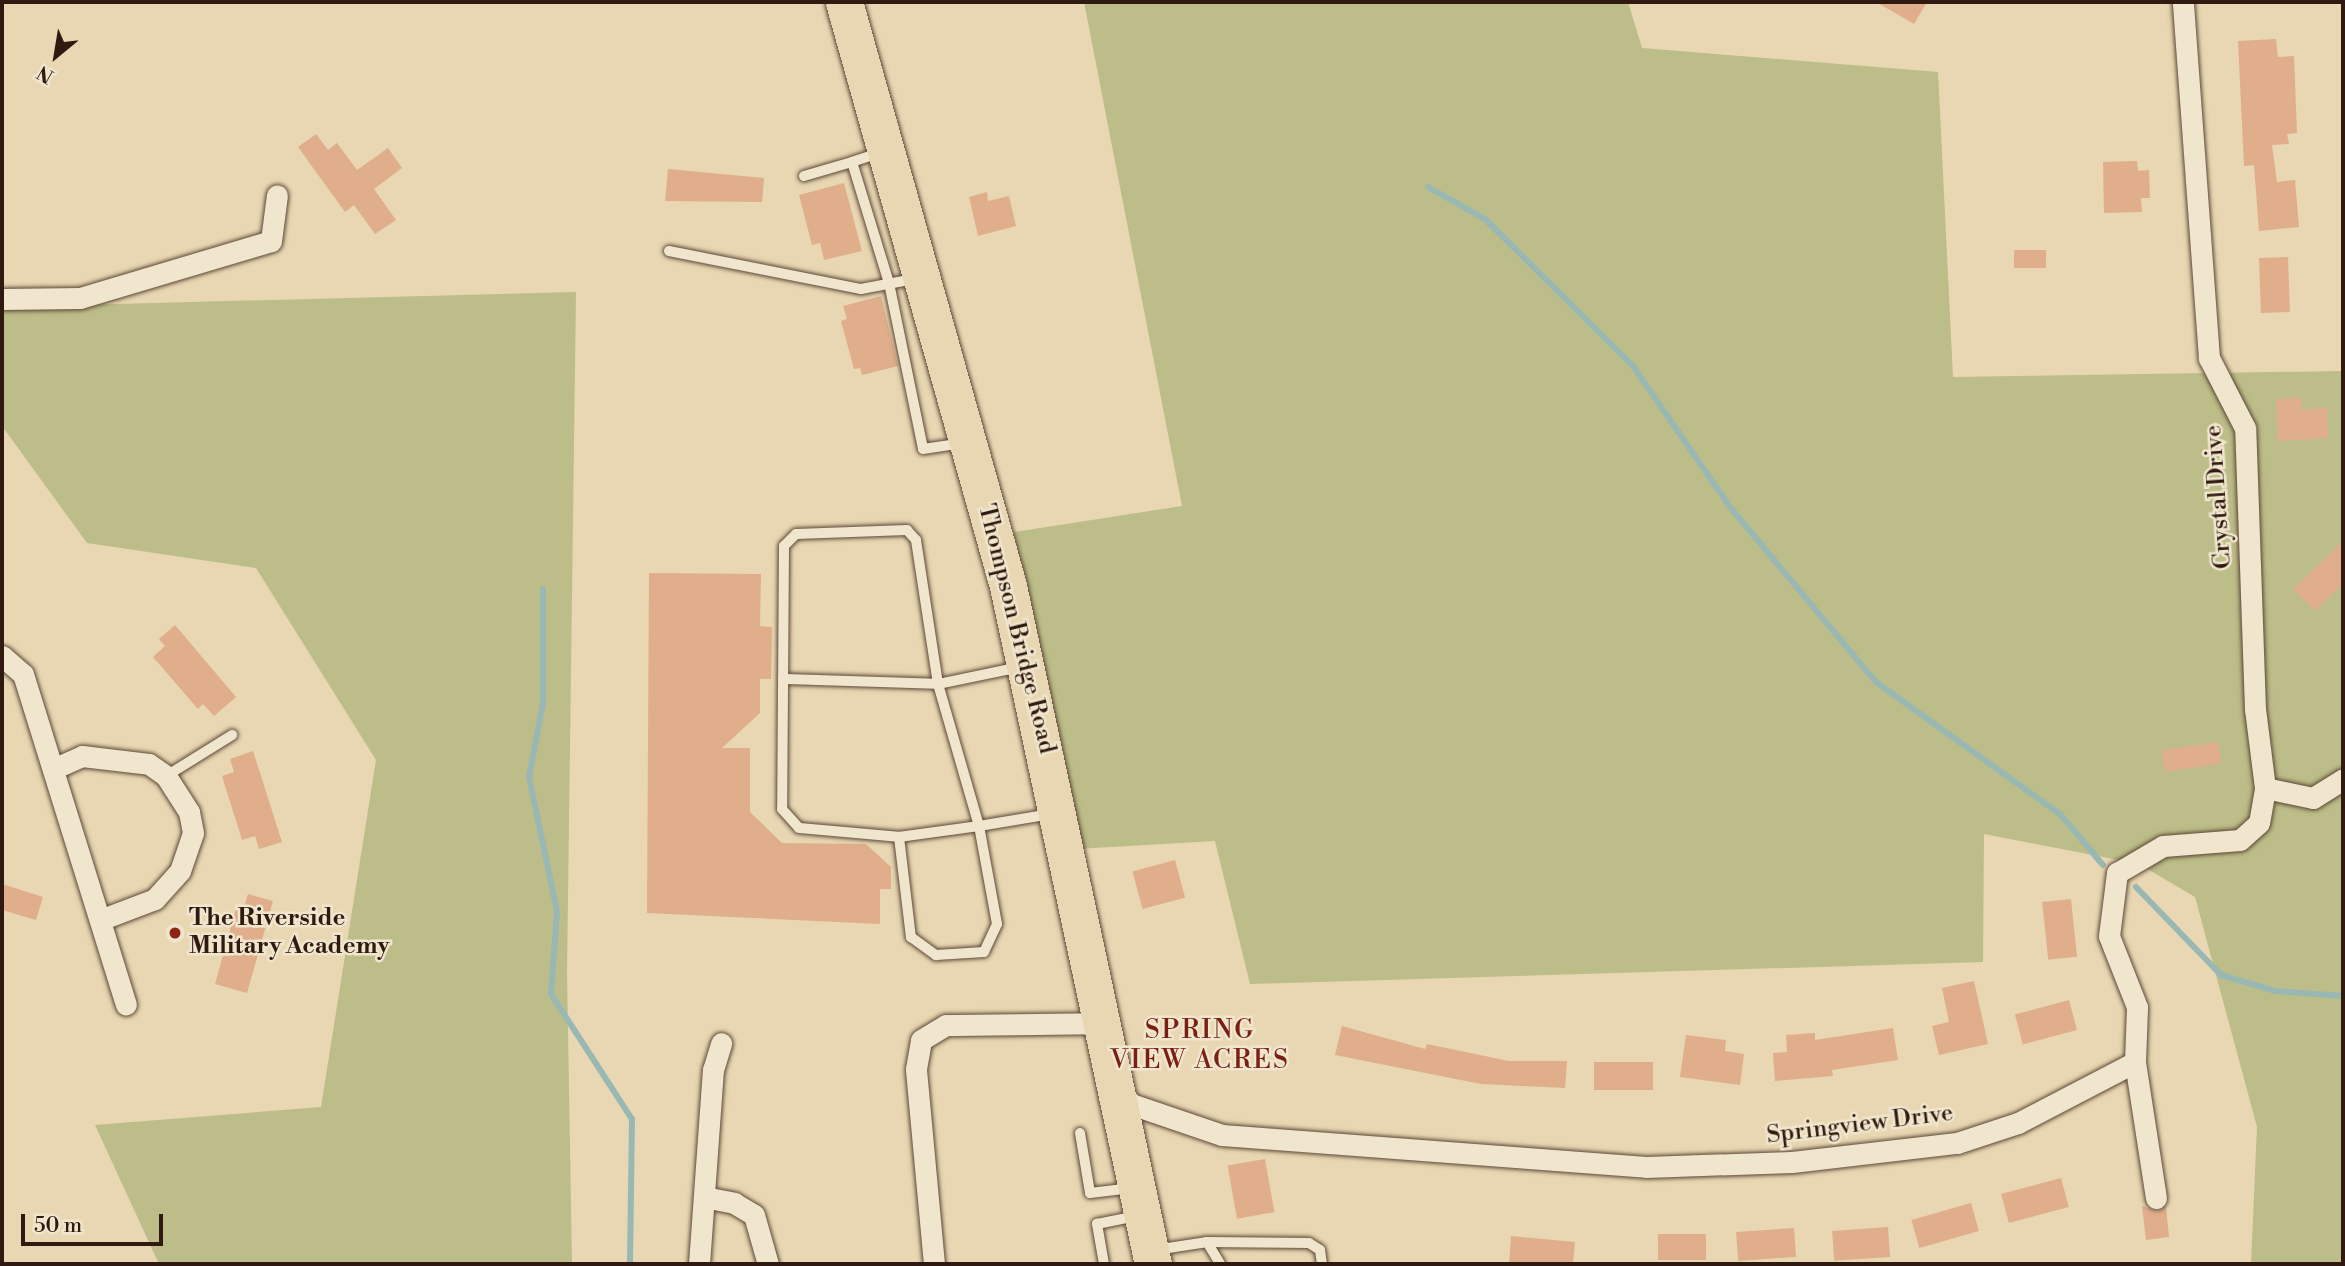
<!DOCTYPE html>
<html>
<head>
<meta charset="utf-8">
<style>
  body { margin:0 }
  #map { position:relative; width:2345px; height:1266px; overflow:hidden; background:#e8d7b2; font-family:"Libre Bodoni",serif }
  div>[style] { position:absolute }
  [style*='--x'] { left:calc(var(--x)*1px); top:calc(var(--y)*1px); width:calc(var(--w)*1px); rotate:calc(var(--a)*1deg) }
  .green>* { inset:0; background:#bcbd88 }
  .stream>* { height:6px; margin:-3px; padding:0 3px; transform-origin:3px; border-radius:3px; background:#99b8b4 }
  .building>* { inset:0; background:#e0ae8b; transform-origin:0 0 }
  .roads { filter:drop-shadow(0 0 2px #5d4838) drop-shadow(0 0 2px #5d4838) }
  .lane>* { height:10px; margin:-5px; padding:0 5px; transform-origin:5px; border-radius:5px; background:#f0e5cd }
  .street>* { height:21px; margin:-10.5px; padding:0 10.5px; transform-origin:10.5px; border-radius:10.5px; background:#f0e5cd }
  .highway>* { height:37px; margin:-18.5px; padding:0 18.5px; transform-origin:18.5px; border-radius:18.5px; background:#e8d7b2 }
  .dots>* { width:19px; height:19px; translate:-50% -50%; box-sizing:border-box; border:4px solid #f0e5cd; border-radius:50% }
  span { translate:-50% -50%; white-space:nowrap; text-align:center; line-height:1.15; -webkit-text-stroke:5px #f0e5cd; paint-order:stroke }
  .street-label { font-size:24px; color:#2f1910 }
  .poi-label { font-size:24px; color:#2f1910; font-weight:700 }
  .left { translate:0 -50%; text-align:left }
  .neighbourhood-label { font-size:26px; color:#7a1f14; letter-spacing:2px }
  .frame { position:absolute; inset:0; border:4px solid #2f1910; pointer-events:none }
  .north { position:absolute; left:21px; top:21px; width:70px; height:70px; -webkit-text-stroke:5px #f0e5cd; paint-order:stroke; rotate:210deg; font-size:19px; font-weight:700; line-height:28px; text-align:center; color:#2f1910 }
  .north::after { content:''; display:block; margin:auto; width:24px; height:32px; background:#2f1910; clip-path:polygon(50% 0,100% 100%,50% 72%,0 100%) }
  .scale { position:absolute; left:21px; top:1214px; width:142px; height:32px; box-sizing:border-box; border:4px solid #2f1910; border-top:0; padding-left:9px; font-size:21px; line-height:24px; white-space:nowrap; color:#2f1910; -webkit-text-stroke:5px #f0e5cd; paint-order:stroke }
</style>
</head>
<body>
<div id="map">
  <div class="green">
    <div style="clip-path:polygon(1084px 2px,1628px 2px,1642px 48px,1938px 72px,1953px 377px,2343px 371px,2343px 1264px,2251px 1264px,2257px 1127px,2195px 897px,2139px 864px,1984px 834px,1983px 962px,1250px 984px,1215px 841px,1076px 849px,1014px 532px,1182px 506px)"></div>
    <div style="clip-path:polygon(576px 292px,567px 973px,572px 1264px,159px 1264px,95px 1125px,321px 1107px,376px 760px,256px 568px,87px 543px,2px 426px,2px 307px)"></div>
  </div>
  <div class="stream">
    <div style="--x:1428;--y:187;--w:65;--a:29.3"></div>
    <div style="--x:1485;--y:219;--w:209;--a:44.8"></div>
    <div style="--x:1633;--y:366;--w:171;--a:55.5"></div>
    <div style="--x:1730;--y:507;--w:228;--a:50.2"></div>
    <div style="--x:1876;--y:682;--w:228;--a:35.7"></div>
    <div style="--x:2061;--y:815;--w:65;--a:50"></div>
    <div style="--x:543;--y:589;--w:114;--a:90"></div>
    <div style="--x:543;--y:703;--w:75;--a:100.7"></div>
    <div style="--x:529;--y:777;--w:137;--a:78.2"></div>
    <div style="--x:557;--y:911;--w:83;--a:94.1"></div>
    <div style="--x:551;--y:994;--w:149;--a:57.1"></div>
    <div style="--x:632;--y:1119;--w:145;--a:90.8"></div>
    <div style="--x:2136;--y:887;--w:122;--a:46"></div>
    <div style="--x:2221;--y:975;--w:56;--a:16.5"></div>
    <div style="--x:2275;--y:991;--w:68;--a:4.2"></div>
  </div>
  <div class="building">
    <div style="clip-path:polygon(1876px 2px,1927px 2px,1914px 24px)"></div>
    <div style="clip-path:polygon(2276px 39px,2278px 57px,2294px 56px,2297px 133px,2287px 134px,2289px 144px,2272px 145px,2277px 182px,2295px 180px,2299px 227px,2259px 231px,2254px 165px,2244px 166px,2238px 41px)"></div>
    <div style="clip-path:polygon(316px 134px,328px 150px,337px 143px,357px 170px,388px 148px,402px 168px,374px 189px,396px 220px,375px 234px,354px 205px,345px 212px,298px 147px)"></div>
    <div style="clip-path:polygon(2137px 161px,2138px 171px,2149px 170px,2150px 198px,2141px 198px,2142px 212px,2104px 213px,2103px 162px)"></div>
    <div style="clip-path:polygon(668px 169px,764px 178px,762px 202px,665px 201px)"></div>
    <div style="clip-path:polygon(844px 183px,862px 251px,824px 260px,820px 243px,812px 245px,799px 195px)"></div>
    <div style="clip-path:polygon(987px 192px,988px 201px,1009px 196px,1016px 226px,978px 236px,969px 197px)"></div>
    <div style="left:2046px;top:250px;width:18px;height:32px;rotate:90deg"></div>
    <div style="left:2288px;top:257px;width:55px;height:29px;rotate:88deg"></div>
    <div style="clip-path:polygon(881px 296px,898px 366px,862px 375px,860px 368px,854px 369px,841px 321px,847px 319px,843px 306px)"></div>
    <div style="clip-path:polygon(2301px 398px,2302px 410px,2327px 407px,2328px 438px,2278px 441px,2276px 399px)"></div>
    <div style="clip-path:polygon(2343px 541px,2343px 584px,2315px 611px,2293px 589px)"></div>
    <div style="clip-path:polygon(649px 573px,761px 574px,760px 626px,772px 627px,771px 679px,760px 679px,760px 713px,722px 748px,750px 748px,750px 812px,782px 843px,866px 844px,891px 867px,891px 889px,880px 889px,880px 924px,647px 913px)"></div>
    <div style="clip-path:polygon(175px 625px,236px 697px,214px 716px,203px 704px,198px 709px,153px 657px,165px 646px,159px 639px)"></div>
    <div style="left:2218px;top:742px;width:22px;height:57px;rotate:82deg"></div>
    <div style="clip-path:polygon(253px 751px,282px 842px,259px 849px,255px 836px,242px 840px,222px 776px,234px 772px,230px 759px)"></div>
    <div style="left:1175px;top:860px;width:39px;height:44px;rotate:75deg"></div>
    <div style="clip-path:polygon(2px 884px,43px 897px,36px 920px,2px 910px)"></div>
    <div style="clip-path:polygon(248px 894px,273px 901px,247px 993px,215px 984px,237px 905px,244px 907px)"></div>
    <div style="left:2071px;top:899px;width:58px;height:29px;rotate:84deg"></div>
    <div style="clip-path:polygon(1974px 981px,1988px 1044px,1939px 1055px,1932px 1026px,1949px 1022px,1942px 988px)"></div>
    <div style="left:2069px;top:1000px;width:31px;height:56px;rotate:75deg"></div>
    <div style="clip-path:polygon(1342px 1026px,1425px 1049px,1427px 1044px,1509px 1061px,1567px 1061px,1565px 1088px,1481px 1084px,1335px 1055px)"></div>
    <div style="clip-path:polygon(1893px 1028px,1898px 1060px,1832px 1070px,1833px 1076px,1775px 1081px,1773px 1053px,1787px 1052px,1786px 1035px,1815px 1033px,1815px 1040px)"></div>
    <div style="clip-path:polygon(1686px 1035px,1726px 1040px,1725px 1051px,1744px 1054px,1740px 1085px,1680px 1077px)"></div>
    <div style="left:1594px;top:1062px;width:59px;height:28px"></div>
    <div style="left:1265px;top:1159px;width:54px;height:38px;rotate:80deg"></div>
    <div style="left:2061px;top:1178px;width:30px;height:62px;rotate:75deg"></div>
    <div style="left:1971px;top:1203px;width:29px;height:62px;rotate:74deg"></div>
    <div style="clip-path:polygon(2142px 1206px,2157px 1211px,2166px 1206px,2169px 1237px,2146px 1240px)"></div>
    <div style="left:1888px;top:1227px;width:30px;height:56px;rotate:86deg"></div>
    <div style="left:1794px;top:1228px;width:29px;height:58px;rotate:86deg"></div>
    <div style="left:1658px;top:1234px;width:48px;height:26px"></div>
    <div style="clip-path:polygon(1511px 1236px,1575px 1242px,1573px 1264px,1509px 1264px)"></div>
  </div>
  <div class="roads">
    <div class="lane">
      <div style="--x:879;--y:153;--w:28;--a:162"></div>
      <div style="--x:852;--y:162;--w:127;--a:73"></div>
      <div style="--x:889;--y:283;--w:169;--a:78.4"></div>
      <div style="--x:923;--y:449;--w:40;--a:-8.5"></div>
      <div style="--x:804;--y:176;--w:50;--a:-16.3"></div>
      <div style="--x:669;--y:251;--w:196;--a:11.2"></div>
      <div style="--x:861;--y:289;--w:54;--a:-10.7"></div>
      <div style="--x:1020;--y:667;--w:84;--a:168.3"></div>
      <div style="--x:938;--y:684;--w:146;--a:-98.7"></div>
      <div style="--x:916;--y:540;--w:13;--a:-132"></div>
      <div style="--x:907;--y:530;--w:111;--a:177.9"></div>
      <div style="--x:796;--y:534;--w:17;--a:135"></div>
      <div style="--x:784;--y:546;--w:263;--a:90.4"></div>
      <div style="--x:782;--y:809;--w:25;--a:48"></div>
      <div style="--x:799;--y:828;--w:100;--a:5.1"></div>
      <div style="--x:899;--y:837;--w:101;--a:83.2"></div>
      <div style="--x:911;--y:937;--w:31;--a:36"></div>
      <div style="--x:936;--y:955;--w:48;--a:-3.6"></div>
      <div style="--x:984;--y:952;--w:31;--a:-65"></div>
      <div style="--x:997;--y:924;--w:100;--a:-100.4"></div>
      <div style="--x:979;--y:826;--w:73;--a:-9.5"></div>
      <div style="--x:783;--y:679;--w:155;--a:1.8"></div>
      <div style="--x:938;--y:684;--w:148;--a:73.9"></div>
      <div style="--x:979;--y:826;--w:81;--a:172.2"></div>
      <div style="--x:166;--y:776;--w:78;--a:-31.8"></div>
      <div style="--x:1080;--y:1133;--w:61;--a:80.5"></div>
      <div style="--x:1090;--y:1193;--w:42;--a:-6.8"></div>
      <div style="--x:1207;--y:1242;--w:26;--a:59"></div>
      <div style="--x:1155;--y:1250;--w:53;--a:-8.7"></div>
      <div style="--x:1207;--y:1242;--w:102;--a:0.6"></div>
      <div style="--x:1309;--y:1243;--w:13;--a:32"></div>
      <div style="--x:1320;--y:1250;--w:14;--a:82"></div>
      <div style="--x:1104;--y:1264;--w:41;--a:-99.9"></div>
      <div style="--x:1097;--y:1224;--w:41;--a:-11.3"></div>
    </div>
    <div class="street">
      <div style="--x:2;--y:299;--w:78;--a:-0.7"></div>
      <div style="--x:80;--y:298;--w:199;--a:-16.6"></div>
      <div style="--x:271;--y:241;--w:46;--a:-82.6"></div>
      <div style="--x:2;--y:656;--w:28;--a:41"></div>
      <div style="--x:23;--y:674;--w:346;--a:72.7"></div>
      <div style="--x:53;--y:769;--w:32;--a:-24"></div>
      <div style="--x:82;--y:756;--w:67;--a:6.8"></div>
      <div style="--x:149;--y:764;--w:21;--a:35"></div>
      <div style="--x:166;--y:776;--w:43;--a:57.4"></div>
      <div style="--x:189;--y:812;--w:21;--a:79"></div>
      <div style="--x:193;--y:833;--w:40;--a:108.9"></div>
      <div style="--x:180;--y:871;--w:38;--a:132"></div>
      <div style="--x:155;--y:899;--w:59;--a:159.1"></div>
      <div style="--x:2265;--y:788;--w:49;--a:11.8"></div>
      <div style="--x:2313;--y:798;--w:36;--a:-32"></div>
      <div style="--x:1118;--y:1087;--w:21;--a:53"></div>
      <div style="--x:1131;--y:1104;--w:96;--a:18.8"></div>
      <div style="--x:1222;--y:1135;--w:425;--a:4.3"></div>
      <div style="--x:1646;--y:1167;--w:146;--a:-2"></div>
      <div style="--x:1792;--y:1162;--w:166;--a:-6.6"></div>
      <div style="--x:1957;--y:1143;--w:64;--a:-18.2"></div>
      <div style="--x:2018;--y:1123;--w:132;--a:-27.5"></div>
      <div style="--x:704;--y:1197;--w:31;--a:11"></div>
      <div style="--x:734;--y:1203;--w:23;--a:31"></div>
      <div style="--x:754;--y:1215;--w:51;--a:74.1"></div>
      <div style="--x:2156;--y:1198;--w:138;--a:-98.8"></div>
      <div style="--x:2135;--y:1062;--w:55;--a:-87.9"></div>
      <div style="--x:2137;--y:1007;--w:76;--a:-111.5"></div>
      <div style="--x:2109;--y:936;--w:64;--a:-82.8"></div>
      <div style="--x:2117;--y:873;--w:53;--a:-30.4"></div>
      <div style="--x:2163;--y:846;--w:77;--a:-4.5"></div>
      <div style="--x:2240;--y:840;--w:25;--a:-42"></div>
      <div style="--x:2259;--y:823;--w:36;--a:-80"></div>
      <div style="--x:2265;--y:788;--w:80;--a:-97.2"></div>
      <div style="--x:2255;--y:709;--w:281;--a:-92"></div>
      <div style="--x:2245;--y:428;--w:79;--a:-117.2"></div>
      <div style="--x:2209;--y:358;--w:357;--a:-94.2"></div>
      <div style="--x:699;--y:1264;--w:195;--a:-85.9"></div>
      <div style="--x:713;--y:1070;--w:28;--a:-73"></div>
      <div style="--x:934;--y:1264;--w:196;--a:-95.3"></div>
      <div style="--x:916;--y:1069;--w:29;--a:-80"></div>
      <div style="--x:921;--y:1040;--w:29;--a:-31"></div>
      <div style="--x:946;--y:1025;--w:158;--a:-0.7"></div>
    </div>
    <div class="highway">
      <div style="--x:844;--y:2;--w:607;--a:74.31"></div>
      <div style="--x:1008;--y:586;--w:693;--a:77.93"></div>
    </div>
  </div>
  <div class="dots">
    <div style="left:175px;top:933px;background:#8f2418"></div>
  </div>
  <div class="street-label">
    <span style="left:2219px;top:497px;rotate:-94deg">Crystal Drive</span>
    <span style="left:1016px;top:629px;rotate:76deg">Thompson Bridge Road</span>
    <span style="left:1860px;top:1125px;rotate:-7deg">Springview Drive</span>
  </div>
  <div class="poi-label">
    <span class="left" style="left:189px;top:933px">The Riverside<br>Military Academy</span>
  </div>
  <div class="neighbourhood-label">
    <span style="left:1200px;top:1046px">SPRING<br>VIEW ACRES</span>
  </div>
  <div class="frame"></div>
  <div class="north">N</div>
  <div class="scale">50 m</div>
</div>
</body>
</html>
